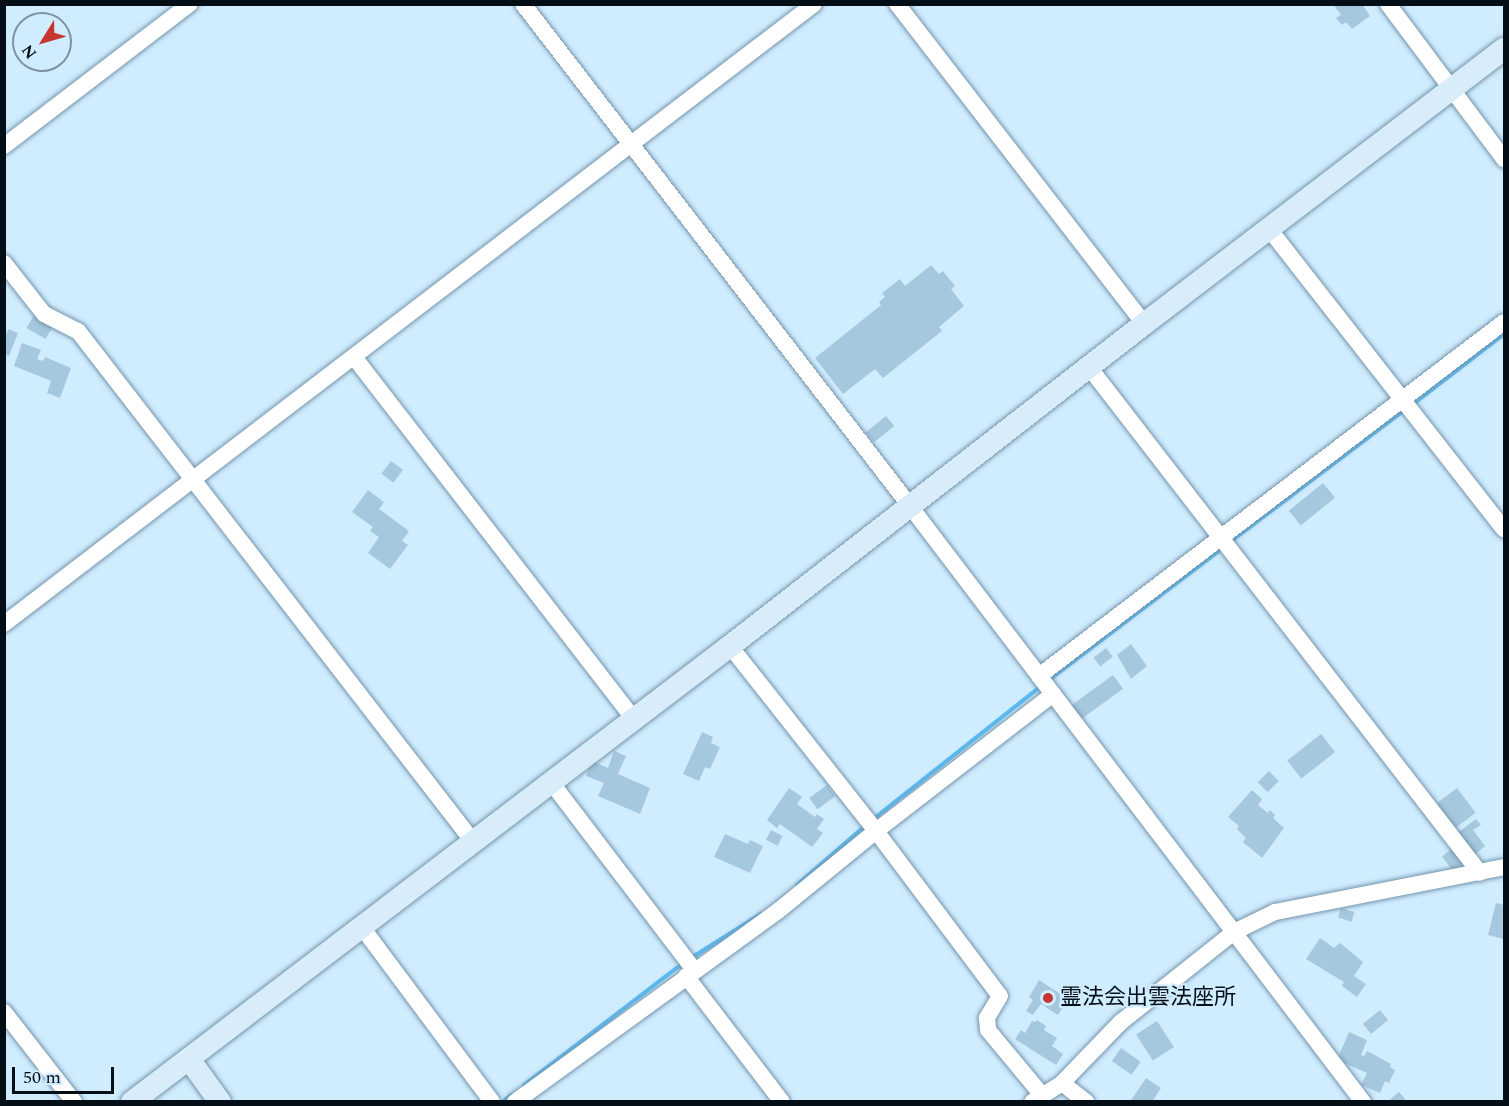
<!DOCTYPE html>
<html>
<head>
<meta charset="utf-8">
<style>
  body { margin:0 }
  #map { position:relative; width:1509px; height:1106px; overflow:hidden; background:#d0ecff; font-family:Spectral,"Noto Sans JP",serif }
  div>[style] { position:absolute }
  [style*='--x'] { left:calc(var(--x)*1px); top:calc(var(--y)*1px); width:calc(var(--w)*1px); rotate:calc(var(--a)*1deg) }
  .stream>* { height:4px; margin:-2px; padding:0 2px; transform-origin:2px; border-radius:2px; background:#59bbf5 }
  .building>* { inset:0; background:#a6c8df; transform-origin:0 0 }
  .roads { filter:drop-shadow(0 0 2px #7495ab) drop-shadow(0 0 2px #7495ab) }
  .street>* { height:16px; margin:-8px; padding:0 8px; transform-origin:8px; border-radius:8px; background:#fff }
  .secondary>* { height:22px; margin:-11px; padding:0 11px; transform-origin:11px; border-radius:11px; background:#d8ecf9 }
  .dots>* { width:16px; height:16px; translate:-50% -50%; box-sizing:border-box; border:3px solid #d0ecff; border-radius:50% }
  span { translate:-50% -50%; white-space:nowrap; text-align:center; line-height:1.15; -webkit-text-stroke:4.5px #d0ecff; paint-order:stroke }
  .poi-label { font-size:22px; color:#030e16 }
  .left { translate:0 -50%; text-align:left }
  .frame { position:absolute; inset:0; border:6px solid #030e16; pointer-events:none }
  .north { position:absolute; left:12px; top:12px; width:60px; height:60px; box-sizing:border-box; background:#d0ecff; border:2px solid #7e93a2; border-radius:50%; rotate:233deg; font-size:16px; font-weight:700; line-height:24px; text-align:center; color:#030e16 }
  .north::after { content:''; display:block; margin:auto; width:21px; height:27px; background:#c4362f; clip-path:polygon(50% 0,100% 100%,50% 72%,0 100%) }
  .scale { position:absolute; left:12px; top:1067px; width:102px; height:27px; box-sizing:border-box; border:3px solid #030e16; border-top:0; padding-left:8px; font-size:18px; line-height:21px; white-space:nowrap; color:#030e16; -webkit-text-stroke:4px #d0ecff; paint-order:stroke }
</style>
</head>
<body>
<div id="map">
  <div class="stream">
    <div style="--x:1412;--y:405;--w:116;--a:-37.7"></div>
    <div style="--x:1230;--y:542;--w:221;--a:-37.1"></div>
    <div style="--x:1049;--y:680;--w:220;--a:-37.2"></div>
    <div style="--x:872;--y:820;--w:214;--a:-38.4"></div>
    <div style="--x:797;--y:885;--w:91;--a:-41"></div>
    <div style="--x:691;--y:958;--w:83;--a:-32.2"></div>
    <div style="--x:524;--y:1085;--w:200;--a:-37.5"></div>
    <div style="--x:502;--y:1102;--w:11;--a:-38"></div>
  </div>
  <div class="building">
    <div style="clip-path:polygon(1333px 4px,1362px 4px,1370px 16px,1352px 29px,1346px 22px,1342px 25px,1336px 18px,1341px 15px)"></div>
    <div style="clip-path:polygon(931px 265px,939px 274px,943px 271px,955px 286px,951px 289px,964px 306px,939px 327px,942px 331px,883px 378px,875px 369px,843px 394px,815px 358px,881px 305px,879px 302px,885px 297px,882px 293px,900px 279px,905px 286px)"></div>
    <div style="left:34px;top:315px;width:22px;height:15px;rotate:30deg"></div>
    <div style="clip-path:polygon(8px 329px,18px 333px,9px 356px,4px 354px,4px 339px)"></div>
    <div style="clip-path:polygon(22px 343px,41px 350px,37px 359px,43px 361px,45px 357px,71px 368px,60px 398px,47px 393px,51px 381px,14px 366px)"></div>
    <div style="left:886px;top:416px;width:13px;height:26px;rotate:51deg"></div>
    <div style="left:391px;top:461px;width:15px;height:16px;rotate:37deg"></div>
    <div style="left:1323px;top:483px;width:19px;height:44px;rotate:51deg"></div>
    <div style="clip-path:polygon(368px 490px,384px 502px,379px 509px,409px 531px,402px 541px,408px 545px,390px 569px,368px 553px,379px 537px,370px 531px,373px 527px,352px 512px)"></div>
    <div style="clip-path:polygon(1131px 644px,1147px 666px,1131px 679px,1117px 655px)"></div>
    <div style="left:1106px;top:648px;width:11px;height:16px;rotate:52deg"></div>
    <div style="left:1113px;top:675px;width:17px;height:53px;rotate:54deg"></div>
    <div style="clip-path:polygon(702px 732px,713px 737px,711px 743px,720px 747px,710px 769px,705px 767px,699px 781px,683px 774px)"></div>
    <div style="left:1321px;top:734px;width:23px;height:43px;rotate:52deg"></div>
    <div style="clip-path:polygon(614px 751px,626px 756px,618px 774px,650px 788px,640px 814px,598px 796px,604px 783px,586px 776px,592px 761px,608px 768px)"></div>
    <div style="left:1269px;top:771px;width:14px;height:16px;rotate:45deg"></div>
    <div style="left:827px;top:785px;width:14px;height:22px;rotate:54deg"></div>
    <div style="clip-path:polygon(789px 788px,802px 797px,797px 804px,815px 817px,817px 814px,824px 819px,817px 829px,823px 833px,812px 847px,780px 824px,777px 828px,767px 820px)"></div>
    <div style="left:1457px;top:788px;width:31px;height:25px;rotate:53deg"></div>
    <div style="clip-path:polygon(1252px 790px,1262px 799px,1258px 805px,1268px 813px,1270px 810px,1275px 815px,1273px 818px,1284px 828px,1262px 858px,1243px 842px,1246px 838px,1237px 829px,1239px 826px,1228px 817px)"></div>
    <div style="clip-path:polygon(1476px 819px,1481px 825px,1473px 830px,1485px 846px,1473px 856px,1456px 834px)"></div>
    <div style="left:771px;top:830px;width:13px;height:11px;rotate:27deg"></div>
    <div style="clip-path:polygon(725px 834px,748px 844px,750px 840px,763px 846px,750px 873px,714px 857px)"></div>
    <div style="left:1453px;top:848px;width:18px;height:14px;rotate:52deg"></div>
    <div style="clip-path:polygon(1496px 903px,1504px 905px,1504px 939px,1488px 935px)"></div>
    <div style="left:1341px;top:908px;width:14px;height:10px;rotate:17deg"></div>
    <div style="clip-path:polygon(1320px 938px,1334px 948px,1340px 943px,1363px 962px,1354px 976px,1366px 984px,1357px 997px,1342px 986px,1344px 982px,1306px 959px)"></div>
    <div style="clip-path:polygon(1039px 980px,1068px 999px,1058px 1015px,1041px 1004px,1033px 1015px,1026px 1011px,1033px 1000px,1029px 997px)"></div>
    <div style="left:1380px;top:1010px;width:13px;height:22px;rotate:51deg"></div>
    <div style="clip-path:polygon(1037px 1020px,1046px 1026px,1044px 1030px,1057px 1038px,1052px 1046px,1063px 1054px,1056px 1065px,1015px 1039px,1021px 1030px,1025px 1033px,1032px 1021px,1035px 1022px)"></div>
    <div style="left:1157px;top:1021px;width:31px;height:25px;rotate:57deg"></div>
    <div style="clip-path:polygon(1349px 1032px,1367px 1040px,1361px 1055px,1364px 1056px,1367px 1051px,1391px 1064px,1390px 1067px,1395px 1070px,1389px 1083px,1385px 1081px,1380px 1093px,1361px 1085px,1367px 1073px,1337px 1060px)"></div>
    <div style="left:1121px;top:1048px;width:24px;height:16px;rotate:35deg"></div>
    <div style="clip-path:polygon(1146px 1078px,1161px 1088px,1152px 1102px,1130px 1102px)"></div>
    <div style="clip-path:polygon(1399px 1092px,1405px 1099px,1402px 1102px,1387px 1102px)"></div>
  </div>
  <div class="roads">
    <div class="street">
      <div style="--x:523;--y:4;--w:634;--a:52.37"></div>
      <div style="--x:910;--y:506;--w:749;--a:52.76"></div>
      <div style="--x:897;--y:4;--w:404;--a:52.3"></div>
      <div style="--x:1388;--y:4;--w:194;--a:53.2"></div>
      <div style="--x:4;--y:146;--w:234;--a:-37.4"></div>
      <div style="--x:1270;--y:230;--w:380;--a:52"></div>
      <div style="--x:4;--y:263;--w:65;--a:51.9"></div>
      <div style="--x:44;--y:314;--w:38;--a:27"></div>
      <div style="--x:78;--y:331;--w:642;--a:52.27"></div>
      <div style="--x:471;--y:839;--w:5;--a:101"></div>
      <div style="--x:354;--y:357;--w:458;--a:52.3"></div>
      <div style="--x:1089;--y:367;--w:639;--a:52.31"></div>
      <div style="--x:4;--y:624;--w:1020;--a:-37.43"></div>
      <div style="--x:730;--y:646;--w:236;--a:51.7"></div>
      <div style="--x:876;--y:831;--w:224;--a:-37.7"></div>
      <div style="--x:1039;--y:676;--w:584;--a:-37.28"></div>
      <div style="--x:551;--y:782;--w:236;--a:52.7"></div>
      <div style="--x:361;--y:926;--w:219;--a:53.3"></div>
      <div style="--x:686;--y:976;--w:158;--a:52.7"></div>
      <div style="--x:4;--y:1012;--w:114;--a:52.1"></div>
      <div style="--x:1062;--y:1083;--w:31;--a:38"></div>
      <div style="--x:515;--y:1102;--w:325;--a:-36"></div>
      <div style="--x:778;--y:911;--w:127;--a:-39.2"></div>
      <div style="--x:876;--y:831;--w:206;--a:53.1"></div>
      <div style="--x:1000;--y:996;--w:26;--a:121"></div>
      <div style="--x:987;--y:1018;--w:12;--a:85"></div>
      <div style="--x:988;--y:1030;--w:85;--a:50.3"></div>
      <div style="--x:1032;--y:1102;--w:36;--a:-32"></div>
      <div style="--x:1062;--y:1083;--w:85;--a:-46"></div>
      <div style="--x:1121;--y:1022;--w:144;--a:-38.5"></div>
      <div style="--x:1234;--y:932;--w:46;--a:-26"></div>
      <div style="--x:1275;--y:912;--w:233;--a:-11.1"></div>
    </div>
    <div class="secondary">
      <div style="--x:189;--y:1059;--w:53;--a:54.2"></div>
      <div style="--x:132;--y:1102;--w:752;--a:-37.33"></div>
      <div style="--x:730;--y:646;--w:524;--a:-37.87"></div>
      <div style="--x:1144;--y:324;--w:453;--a:-37.4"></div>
    </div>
  </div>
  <div class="dots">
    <div style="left:1048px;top:998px;background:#c4362f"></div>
  </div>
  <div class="poi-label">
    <span class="left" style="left:1060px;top:998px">霊法会出雲法座所</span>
  </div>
  <div class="frame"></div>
  <div class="north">N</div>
  <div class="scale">50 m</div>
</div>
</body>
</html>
